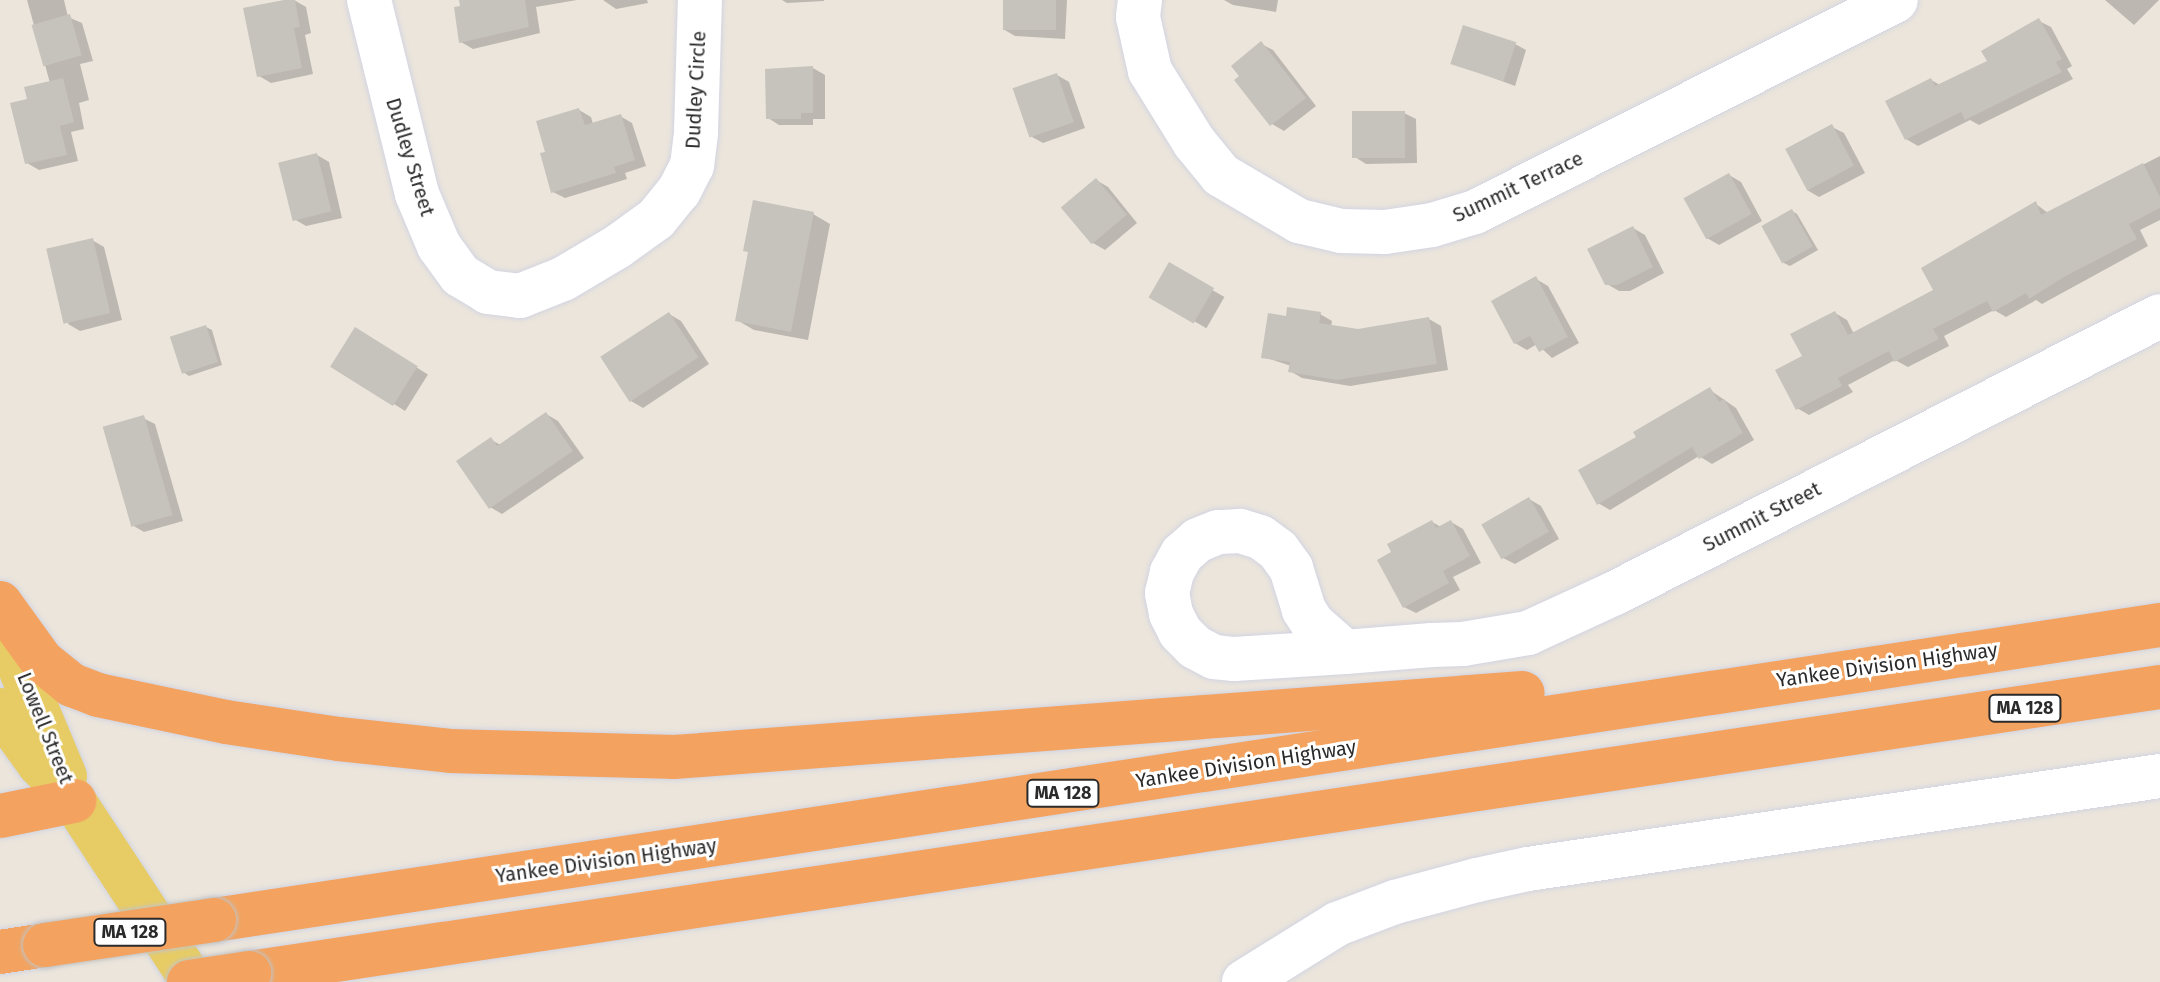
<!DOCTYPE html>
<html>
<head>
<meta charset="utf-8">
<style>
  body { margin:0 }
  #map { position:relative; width:2160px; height:982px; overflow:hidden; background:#ebe5dc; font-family:"Fira Sans",sans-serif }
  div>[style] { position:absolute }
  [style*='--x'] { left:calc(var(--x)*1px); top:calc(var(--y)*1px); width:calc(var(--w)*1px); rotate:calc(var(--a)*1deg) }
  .shadow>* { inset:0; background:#0003; transform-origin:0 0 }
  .building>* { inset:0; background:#c6c2bc; transform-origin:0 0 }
  .roads { filter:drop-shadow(0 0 2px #d2d4e1) drop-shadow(0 0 2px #d2d4e1) }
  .minor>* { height:44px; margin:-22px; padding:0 22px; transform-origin:22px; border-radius:22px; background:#fff }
  .major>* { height:44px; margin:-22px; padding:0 22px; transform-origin:22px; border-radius:22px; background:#e7cc65 }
  .highway>* { height:44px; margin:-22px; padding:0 22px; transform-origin:22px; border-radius:22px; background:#f3a35f }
  .bridges { filter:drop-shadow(0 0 2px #c3c3c3) drop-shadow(0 0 2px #c3c3c3) }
  .highway-bridge>* { height:44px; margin:-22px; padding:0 22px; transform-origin:22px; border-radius:22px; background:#f3a35f }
  span { translate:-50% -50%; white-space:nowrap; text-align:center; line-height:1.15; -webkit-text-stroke:6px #fff; paint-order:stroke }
  .shield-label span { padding:2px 6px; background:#fff; border:2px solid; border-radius:6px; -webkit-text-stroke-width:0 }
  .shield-label { font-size:18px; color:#2a2a2a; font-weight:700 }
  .street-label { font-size:20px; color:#2a2a2a }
</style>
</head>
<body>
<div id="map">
  <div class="shadow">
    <div style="clip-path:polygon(27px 0,64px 0,68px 17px,82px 23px,93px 61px,80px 64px,89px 100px,79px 103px,84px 129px,71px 132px,78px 161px,39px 170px,27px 163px,29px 101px,50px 83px)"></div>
    <div style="clip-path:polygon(294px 0,306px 7px,311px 33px,305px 35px,313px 74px,271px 83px,259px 76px)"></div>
    <div style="clip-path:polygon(461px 0,577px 0,536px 7px,540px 33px,473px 49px,461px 42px)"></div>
    <div style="clip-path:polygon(603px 0,647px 0,648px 3px,616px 9px)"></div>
    <div style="clip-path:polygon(782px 0,824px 0,824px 1px,787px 3px)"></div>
    <div style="clip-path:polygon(1005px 0,1067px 0,1065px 39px,1015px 36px,1003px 29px)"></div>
    <div style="clip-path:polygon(1224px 0,1278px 0,1276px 12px,1233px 5px)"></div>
    <div style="clip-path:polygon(2105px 0,2159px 0,2134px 25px)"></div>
    <div style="clip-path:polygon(2039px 21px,2051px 27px,2072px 66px,2067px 69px,2073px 79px,1979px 125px,1970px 120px,1918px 146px,1906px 139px,1931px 80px,1940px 85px,1989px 61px)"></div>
    <div style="clip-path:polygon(1261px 44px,1273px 50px,1316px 106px,1284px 131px,1272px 124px)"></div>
    <div style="clip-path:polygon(1515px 44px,1526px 50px,1515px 86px,1453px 63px)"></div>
    <div style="clip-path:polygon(813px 68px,825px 75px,825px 119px,813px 119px,813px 125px,779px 125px,768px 118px)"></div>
    <div style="clip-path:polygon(1057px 75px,1069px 82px,1085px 128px,1043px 143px,1032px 137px)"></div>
    <div style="clip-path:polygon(579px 110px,591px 117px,593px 124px,620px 116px,632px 123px,646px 166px,625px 173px,627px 179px,565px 198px,553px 192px,548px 153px)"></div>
    <div style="clip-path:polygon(1404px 113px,1416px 119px,1417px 163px,1366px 164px,1355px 157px)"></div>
    <div style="clip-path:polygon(1832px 127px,1844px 133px,1865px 173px,1819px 197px,1807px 190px)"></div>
    <div style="clip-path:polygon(317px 155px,329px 162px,342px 218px,306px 226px,294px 219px)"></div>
    <div style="clip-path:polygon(2160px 156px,2160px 220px,2140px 230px,2148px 246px,2042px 304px,2036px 300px,2006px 317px,1994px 310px,1944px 336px,1949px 346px,1908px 367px,1895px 360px,1848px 385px,1853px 392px,1809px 415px,1797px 408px,1805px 357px,1835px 313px,1847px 320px,1854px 334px,1936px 291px,2036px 204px,2048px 213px)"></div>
    <div style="clip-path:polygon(1729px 175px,1741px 182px,1762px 221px,1719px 245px,1707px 238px)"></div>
    <div style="clip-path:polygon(1096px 180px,1108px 187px,1137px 223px,1105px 250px,1093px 243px)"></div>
    <div style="clip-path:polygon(1792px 211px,1797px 214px,1818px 250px,1790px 266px,1784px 263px)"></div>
    <div style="clip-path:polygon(813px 214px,830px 224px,808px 340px,754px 330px,737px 320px,750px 253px,745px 250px)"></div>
    <div style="clip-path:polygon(1633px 228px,1645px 235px,1664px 273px,1630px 291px,1619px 291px,1607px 284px)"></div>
    <div style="clip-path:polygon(92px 240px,104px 247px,122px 320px,80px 331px,68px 324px)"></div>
    <div style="left:1169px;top:265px;width:64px;height:36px;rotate:30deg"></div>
    <div style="clip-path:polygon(1536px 279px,1548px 286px,1579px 343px,1552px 358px,1537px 344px,1527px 350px,1515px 343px)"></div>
    <div style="clip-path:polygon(669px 314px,681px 321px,709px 364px,643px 408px,631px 401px)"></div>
    <div style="clip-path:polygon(1320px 314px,1332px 321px,1331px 327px,1358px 331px,1429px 319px,1441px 326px,1448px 370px,1350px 386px,1302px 378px,1290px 371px,1291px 366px,1264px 357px,1287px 318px)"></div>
    <div style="clip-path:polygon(206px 327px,212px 330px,222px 365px,189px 376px,183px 372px)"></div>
    <div style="left:355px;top:329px;width:86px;height:43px;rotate:32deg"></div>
    <div style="clip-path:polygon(1710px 390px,1736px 408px,1754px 440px,1712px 464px,1699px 456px,1610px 510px,1598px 503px,1639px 438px)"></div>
    <div style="clip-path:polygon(546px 414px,558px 421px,584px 458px,502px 514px,490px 507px,491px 440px,501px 445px)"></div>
    <div style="clip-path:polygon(143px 418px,155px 424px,183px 521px,144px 532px,132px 525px)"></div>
    <div style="clip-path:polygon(1529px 499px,1541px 506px,1559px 539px,1515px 564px,1503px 558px)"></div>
    <div style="clip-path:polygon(1432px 522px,1441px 527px,1451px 522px,1463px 529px,1481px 563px,1453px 577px,1460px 590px,1416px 613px,1404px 607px)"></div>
  </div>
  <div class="building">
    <div style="clip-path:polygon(284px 0,295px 0,300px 27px,294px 28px,302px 68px,257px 77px,243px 8px)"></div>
    <div style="clip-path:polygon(459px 0,525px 0,529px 27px,459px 43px,454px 7px,460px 6px)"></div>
    <div style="left:1003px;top:0;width:53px;height:30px"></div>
    <div style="left:70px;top:14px;width:43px;height:40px;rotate:74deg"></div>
    <div style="clip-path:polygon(2039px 18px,2062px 59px,2056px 62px,2062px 72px,1965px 120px,1961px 112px,1905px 140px,1885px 101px,1931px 78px,1935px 86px,1987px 61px,1981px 51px)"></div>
    <div style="left:1463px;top:25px;width:56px;height:41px;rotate:18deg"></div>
    <div style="clip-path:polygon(1261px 41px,1306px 98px,1270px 126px,1234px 80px,1239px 76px,1231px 66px)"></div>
    <div style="clip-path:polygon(813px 66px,813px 113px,801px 113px,801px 119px,766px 119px,765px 69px)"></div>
    <div style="left:1057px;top:73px;width:52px;height:47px;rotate:71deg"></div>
    <div style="clip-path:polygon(63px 78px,74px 122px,60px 126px,67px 155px,25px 164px,10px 103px,27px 99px,24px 87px)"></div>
    <div style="clip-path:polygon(579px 108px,585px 125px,621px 114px,635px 160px,614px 167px,616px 173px,551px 193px,540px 153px,545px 152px,536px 121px)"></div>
    <div style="left:1352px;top:111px;width:53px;height:47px"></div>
    <div style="left:1832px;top:124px;width:47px;height:53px;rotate:62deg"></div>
    <div style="left:317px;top:153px;width:60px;height:40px;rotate:76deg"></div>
    <div style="clip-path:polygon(2143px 163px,2160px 197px,2160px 208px,2129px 224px,2137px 239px,2064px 277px,2029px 299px,2026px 293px,1993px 312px,1987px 301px,1933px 329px,1939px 339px,1894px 362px,1889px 351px,1838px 378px,1842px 386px,1796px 410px,1775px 370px,1802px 356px,1790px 334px,1835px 311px,1848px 335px,1933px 290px,1921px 268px,2036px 201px,2041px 215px)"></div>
    <div style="left:1729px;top:173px;width:47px;height:52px;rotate:61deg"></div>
    <div style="left:1096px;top:178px;width:48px;height:46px;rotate:50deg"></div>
    <div style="clip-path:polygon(753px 200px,814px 212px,791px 332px,735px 321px,748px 252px,743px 251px)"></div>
    <div style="left:1792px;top:209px;width:43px;height:35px;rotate:61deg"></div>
    <div style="clip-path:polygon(1633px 226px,1653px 267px,1617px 285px,1605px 285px,1587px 249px)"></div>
    <div style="left:93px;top:238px;width:77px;height:48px;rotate:77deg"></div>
    <div style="left:1169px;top:262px;width:52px;height:41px;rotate:30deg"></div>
    <div style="clip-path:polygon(1536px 276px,1568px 337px,1539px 352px,1530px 336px,1514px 344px,1491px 301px)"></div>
    <div style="clip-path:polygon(1287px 307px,1321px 312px,1319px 323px,1358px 329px,1429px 317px,1437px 364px,1337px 380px,1288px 372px,1290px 362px,1261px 358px,1268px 313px,1286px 316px)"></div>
    <div style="left:669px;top:312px;width:54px;height:82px;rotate:57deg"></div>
    <div style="left:206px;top:325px;width:39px;height:38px;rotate:72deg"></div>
    <div style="left:355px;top:327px;width:74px;height:47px;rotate:32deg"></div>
    <div style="clip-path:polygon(1710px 387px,1719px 402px,1724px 399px,1743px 433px,1699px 459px,1692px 447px,1597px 505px,1578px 470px,1636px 437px,1633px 432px)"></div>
    <div style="clip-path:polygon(546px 412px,573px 451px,489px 509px,456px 461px,491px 437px,497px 446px)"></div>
    <div style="left:144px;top:415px;width:104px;height:43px;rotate:74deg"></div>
    <div style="left:1529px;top:497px;width:40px;height:55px;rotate:60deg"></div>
    <div style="clip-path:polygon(1432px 520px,1436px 528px,1451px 520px,1470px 556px,1443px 571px,1449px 583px,1403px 608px,1377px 560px,1391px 552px,1387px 544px)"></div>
  </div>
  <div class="roads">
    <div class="minor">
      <div style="--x:369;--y:0;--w:200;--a:76.1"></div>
      <div style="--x:417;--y:194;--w:56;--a:67.1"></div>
      <div style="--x:439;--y:246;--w:36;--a:54"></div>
      <div style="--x:460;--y:275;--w:33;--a:31"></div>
      <div style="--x:488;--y:292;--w:32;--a:7"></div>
      <div style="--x:520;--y:296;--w:46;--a:-21.6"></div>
      <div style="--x:563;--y:279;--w:63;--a:-30.7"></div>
      <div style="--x:617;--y:247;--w:48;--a:-35.7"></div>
      <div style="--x:656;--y:219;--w:36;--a:-51"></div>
      <div style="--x:679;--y:191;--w:28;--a:-63"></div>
      <div style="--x:692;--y:166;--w:34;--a:-83"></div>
      <div style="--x:696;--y:132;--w:132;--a:-88.3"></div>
      <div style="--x:1140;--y:0;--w:17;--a:97"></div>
      <div style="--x:1138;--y:17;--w:55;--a:77.5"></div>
      <div style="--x:1150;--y:71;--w:84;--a:58.2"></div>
      <div style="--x:1194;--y:142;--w:43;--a:50.7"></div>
      <div style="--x:1221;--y:175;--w:91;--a:30.5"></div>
      <div style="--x:1299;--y:221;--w:43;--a:13.4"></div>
      <div style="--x:1341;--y:231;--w:44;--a:1.3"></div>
      <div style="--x:1385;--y:232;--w:48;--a:-8.5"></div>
      <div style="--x:1432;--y:225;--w:45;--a:-16.8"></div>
      <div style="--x:1475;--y:212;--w:471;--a:-26.7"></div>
      <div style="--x:1345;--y:652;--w:43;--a:-138.8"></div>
      <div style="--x:1313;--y:624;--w:17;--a:-123"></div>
      <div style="--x:1304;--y:610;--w:44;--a:-107.2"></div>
      <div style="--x:1291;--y:568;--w:22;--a:-126"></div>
      <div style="--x:1278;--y:550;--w:22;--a:-144"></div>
      <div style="--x:1260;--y:537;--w:21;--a:-163"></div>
      <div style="--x:1240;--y:531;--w:22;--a:177"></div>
      <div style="--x:1218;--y:532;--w:22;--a:158"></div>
      <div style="--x:1198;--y:540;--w:21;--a:139"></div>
      <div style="--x:1182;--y:554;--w:21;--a:119"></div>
      <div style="--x:1172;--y:572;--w:22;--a:103"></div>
      <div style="--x:1167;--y:593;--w:21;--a:79"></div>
      <div style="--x:1171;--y:614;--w:20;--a:63"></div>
      <div style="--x:1180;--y:632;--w:21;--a:45"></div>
      <div style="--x:1195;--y:647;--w:21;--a:28"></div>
      <div style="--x:1214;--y:657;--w:20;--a:6"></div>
      <div style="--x:1234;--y:659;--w:111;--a:-3.6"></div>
      <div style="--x:1345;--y:652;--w:87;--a:-4.6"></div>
      <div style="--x:1432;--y:645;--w:31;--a:-2"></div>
      <div style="--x:1463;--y:644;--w:66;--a:-9.6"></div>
      <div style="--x:1528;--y:633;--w:96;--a:-24.7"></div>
      <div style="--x:1615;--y:593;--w:611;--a:-26.94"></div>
      <div style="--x:1244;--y:982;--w:110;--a:-31.9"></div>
      <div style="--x:1337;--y:924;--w:62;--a:-20.8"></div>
      <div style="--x:1395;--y:902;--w:85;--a:-15"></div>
      <div style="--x:1477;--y:880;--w:52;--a:-12.2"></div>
      <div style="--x:1528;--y:869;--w:639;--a:-8.37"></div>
    </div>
    <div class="major">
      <div style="--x:1;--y:613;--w:23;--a:77"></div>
      <div style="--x:6;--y:635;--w:153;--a:67.3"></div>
      <div style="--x:0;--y:710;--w:67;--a:54.2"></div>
      <div style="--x:39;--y:764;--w:51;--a:46.6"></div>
      <div style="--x:74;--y:801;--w:217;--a:56.7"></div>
    </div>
    <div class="highway">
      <div style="--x:0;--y:603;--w:72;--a:54.1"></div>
      <div style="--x:42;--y:661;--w:38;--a:39"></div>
      <div style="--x:72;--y:685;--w:28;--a:21"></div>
      <div style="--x:98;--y:695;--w:131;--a:11.9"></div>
      <div style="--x:226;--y:722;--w:114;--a:8.6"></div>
      <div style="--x:339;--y:739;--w:114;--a:6.1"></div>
      <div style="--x:452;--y:751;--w:222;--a:1.5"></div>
      <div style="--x:674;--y:757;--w:851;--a:-4.31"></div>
      <div style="--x:0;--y:816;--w:76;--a:-11.5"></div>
      <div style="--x:214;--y:920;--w:1968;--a:-8.62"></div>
      <div style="--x:0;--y:952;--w:46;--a:-8.8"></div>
      <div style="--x:249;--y:973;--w:1932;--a:-8.51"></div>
    </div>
  </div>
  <div class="bridges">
    <div class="highway-bridge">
      <div style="--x:45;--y:945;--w:171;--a:-8.4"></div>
      <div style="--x:189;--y:982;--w:61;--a:-8.5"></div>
    </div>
  </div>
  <div class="shield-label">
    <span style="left:2025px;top:708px">MA 128</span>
    <span style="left:1063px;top:793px">MA 128</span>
    <span style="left:130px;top:932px">MA 128</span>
  </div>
  <div class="street-label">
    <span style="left:696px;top:90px;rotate:-87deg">Dudley Circle</span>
    <span style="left:410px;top:157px;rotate:73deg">Dudley Street</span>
    <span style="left:1518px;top:187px;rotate:-25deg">Summit Terrace</span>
    <span style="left:1762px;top:517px;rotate:-27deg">Summit Street</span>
    <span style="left:1887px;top:665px;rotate:-8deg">Yankee Division Highway</span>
    <span style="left:45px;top:728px;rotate:68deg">Lowell Street</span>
    <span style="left:1246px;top:764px;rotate:-9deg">Yankee Division Highway</span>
    <span style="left:606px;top:861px;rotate:-8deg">Yankee Division Highway</span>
  </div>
</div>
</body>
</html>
